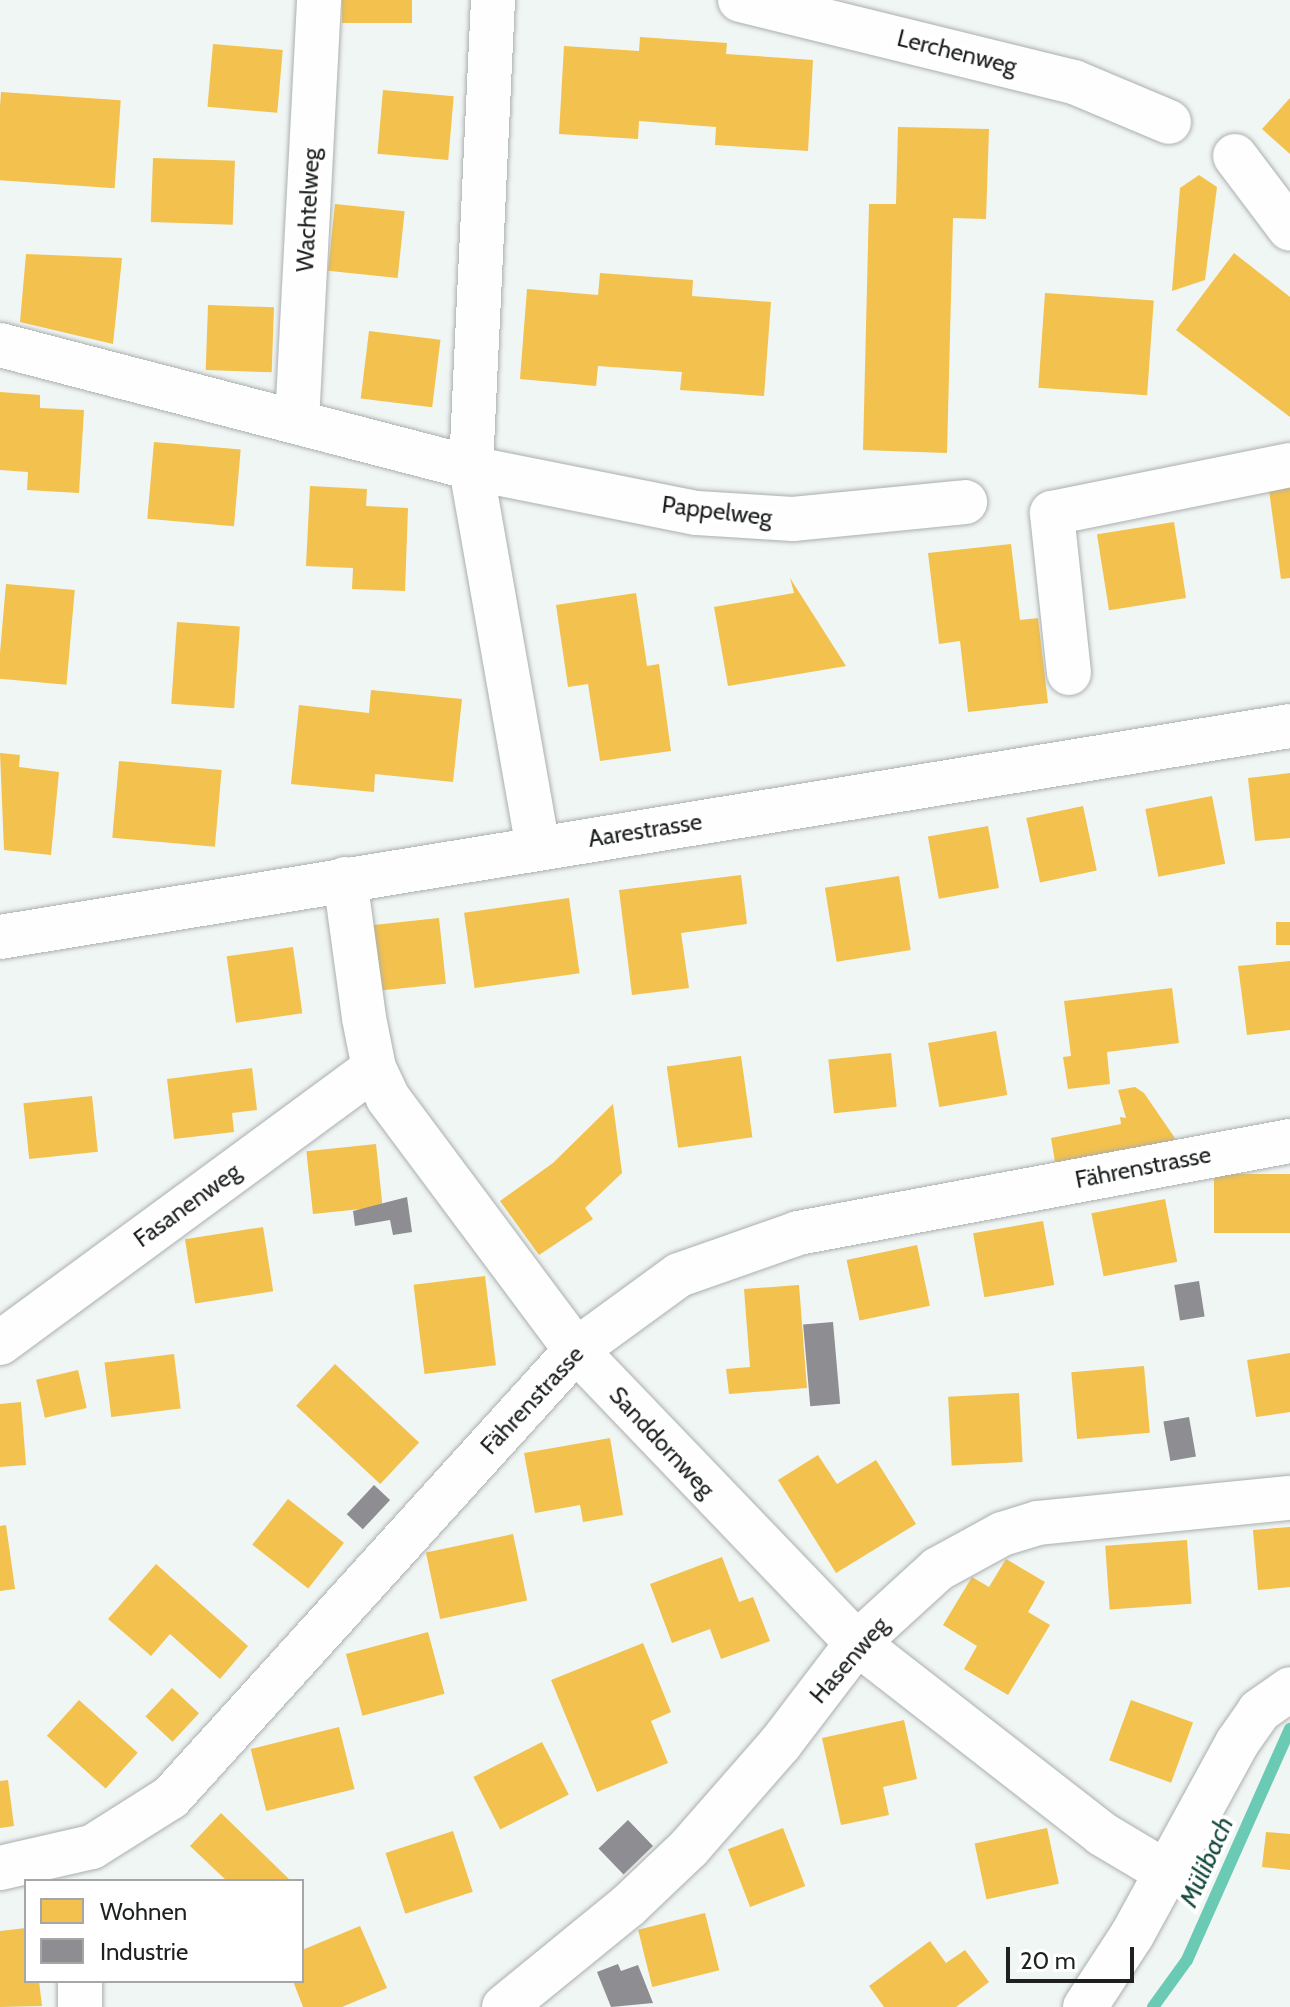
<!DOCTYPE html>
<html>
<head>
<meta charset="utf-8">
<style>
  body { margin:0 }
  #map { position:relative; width:1290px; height:2007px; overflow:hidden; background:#f0f6f4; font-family:Cabin,sans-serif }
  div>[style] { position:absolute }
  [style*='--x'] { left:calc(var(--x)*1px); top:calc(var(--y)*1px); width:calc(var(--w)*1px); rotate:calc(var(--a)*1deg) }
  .homes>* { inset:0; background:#f2c14e; transform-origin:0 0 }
  .industry>* { inset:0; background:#8d8d92; transform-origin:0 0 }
  .stream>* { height:12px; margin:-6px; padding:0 6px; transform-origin:6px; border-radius:6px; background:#6bcab4 }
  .roads { filter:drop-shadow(0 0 2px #abafae) drop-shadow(0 0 2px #abafae) }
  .minor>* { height:44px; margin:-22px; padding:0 22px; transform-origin:22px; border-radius:22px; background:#fdfefd }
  span { translate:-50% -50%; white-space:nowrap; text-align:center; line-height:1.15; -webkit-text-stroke:8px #fff; paint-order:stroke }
  .street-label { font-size:24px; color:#1e2120 }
  .water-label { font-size:26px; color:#154b3e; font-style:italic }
  .legend { position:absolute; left:24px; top:1879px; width:280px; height:104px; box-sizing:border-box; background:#fff; border:2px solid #a5a6a6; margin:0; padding:10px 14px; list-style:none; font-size:24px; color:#1e2120 }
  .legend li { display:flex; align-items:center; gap:16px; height:40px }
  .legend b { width:40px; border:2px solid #a5a6a6 }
  .scale { position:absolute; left:1006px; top:1947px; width:128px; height:36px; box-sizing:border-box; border:4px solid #1e2120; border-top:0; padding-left:10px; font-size:24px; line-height:28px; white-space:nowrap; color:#1e2120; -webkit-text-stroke:6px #fff; paint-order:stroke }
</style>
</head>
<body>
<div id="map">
  <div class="homes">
    <div style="left:342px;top:0;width:70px;height:23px"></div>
    <div style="clip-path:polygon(640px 37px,727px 43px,726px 54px,813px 60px,808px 151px,715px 145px,716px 127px,639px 121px,638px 139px,559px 134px,564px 46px,639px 51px)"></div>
    <div style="left:213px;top:44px;width:70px;height:63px;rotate:5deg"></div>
    <div style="left:383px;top:90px;width:71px;height:64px;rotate:5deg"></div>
    <div style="left:1px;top:92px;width:120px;height:88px;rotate:4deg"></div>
    <div style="clip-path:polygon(1290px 98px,1290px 154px,1262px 129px)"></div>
    <div style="clip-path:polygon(898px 127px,989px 129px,986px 219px,953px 218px,947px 453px,863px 450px,869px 204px,896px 204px)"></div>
    <div style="left:153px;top:158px;width:82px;height:64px;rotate:2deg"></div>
    <div style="clip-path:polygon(1199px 175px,1217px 187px,1205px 280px,1172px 291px,1180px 188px)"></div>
    <div style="left:335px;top:204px;width:70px;height:67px;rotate:6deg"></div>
    <div style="clip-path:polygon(1234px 253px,1290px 297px,1290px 417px,1176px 330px)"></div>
    <div style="clip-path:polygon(26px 254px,122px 258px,113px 344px,20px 322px)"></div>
    <div style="clip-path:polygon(600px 273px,693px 280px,692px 296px,771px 302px,764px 396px,680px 390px,682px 372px,598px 366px,596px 386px,520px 379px,527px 289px,598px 295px)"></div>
    <div style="left:1045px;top:293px;width:109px;height:95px;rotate:4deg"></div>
    <div style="left:208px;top:305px;width:66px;height:65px;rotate:2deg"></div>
    <div style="left:369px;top:331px;width:72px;height:68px;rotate:7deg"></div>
    <div style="clip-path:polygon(0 392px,40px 395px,40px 408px,84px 410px,79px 493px,27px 490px,28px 472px,0 470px)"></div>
    <div style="left:154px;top:442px;width:87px;height:77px;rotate:5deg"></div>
    <div style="clip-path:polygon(310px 486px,367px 489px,366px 506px,408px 508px,405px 591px,352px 589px,353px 568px,306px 566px)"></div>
    <div style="clip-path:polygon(1290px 487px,1290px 578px,1281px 579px,1269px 490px)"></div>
    <div style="left:1174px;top:522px;width:77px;height:78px;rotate:81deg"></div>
    <div style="clip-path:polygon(1011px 544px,1020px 620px,1038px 618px,1048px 703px,968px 712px,960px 641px,939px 644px,928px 553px)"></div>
    <div style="clip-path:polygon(790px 578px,846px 666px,728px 686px,714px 607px,794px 593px)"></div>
    <div style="left:6px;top:584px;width:69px;height:95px;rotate:5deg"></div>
    <div style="clip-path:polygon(636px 593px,647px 666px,659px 664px,671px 751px,600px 761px,588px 684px,568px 687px,556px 605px)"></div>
    <div style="left:177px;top:622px;width:63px;height:82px;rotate:4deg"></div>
    <div style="clip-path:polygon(371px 690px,462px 699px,453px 782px,375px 774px,374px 792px,291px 784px,299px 705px,369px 713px)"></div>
    <div style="clip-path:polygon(0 753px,20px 755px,19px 767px,59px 772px,51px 855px,4px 850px)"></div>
    <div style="left:119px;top:761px;width:103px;height:77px;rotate:5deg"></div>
    <div style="clip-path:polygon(1290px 773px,1290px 838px,1255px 841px,1248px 778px)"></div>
    <div style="left:1212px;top:796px;width:69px;height:68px;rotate:79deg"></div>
    <div style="left:1083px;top:806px;width:66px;height:58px;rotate:78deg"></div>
    <div style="left:988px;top:826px;width:63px;height:61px;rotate:80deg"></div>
    <div style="clip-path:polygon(741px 875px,747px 924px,681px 933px,689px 988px,632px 995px,619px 890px)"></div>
    <div style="left:899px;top:876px;width:75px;height:75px;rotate:81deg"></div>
    <div style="left:569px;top:898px;width:76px;height:106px;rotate:82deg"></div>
    <div style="left:439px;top:918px;width:66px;height:66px;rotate:84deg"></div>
    <div style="left:1276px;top:922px;width:14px;height:23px"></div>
    <div style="left:293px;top:947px;width:67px;height:67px;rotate:82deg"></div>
    <div style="clip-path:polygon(1290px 961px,1290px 1030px,1247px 1035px,1238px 966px)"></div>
    <div style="clip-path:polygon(1172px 988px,1179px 1043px,1107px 1052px,1110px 1084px,1068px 1089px,1063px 1057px,1071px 1056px,1064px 1001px)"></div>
    <div style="left:996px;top:1031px;width:65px;height:69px;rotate:80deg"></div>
    <div style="left:891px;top:1053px;width:54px;height:63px;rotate:84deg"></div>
    <div style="left:741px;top:1056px;width:82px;height:75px;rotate:82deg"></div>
    <div style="clip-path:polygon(252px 1068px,257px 1110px,232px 1113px,234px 1132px,174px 1139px,167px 1079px)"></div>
    <div style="clip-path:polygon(1135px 1087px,1144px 1093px,1179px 1144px,1056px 1168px,1051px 1138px,1121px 1124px,1120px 1117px,1126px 1118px,1118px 1090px)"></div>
    <div style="left:92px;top:1096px;width:56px;height:69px;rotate:84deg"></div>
    <div style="clip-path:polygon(613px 1104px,622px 1173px,585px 1208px,593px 1219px,539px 1255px,500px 1201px,553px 1163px)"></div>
    <div style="left:376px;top:1144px;width:63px;height:70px;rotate:84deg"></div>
    <div style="left:1290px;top:1174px;width:59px;height:76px;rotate:90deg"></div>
    <div style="left:1165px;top:1199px;width:64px;height:75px;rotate:79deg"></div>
    <div style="left:1043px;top:1221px;width:65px;height:71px;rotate:80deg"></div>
    <div style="left:263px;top:1227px;width:65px;height:79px;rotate:81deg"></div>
    <div style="left:917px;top:1245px;width:62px;height:72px;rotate:78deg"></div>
    <div style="left:485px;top:1276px;width:90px;height:72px;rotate:83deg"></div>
    <div style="clip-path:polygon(799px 1285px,807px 1388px,729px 1394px,726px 1369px,750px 1367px,744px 1289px)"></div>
    <div style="clip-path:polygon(1290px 1353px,1290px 1412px,1256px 1417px,1247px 1360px)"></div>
    <div style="left:174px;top:1354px;width:55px;height:70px;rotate:83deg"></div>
    <div style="left:335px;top:1364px;width:115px;height:57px;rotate:43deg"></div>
    <div style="left:1144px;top:1366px;width:67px;height:73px;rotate:85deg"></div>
    <div style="left:78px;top:1370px;width:39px;height:43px;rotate:77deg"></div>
    <div style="left:1019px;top:1393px;width:69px;height:71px;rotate:87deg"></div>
    <div style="clip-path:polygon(21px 1402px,26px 1465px,0 1467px,0 1404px)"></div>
    <div style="clip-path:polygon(610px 1438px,623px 1515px,583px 1522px,580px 1505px,535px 1513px,524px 1453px)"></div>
    <div style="clip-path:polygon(818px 1455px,837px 1484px,876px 1460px,916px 1524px,836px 1573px,778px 1480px)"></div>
    <div style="left:288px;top:1499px;width:71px;height:58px;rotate:38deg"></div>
    <div style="clip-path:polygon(6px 1525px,15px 1589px,0 1591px,0 1526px)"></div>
    <div style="clip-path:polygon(1290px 1527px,1290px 1587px,1258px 1590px,1253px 1530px)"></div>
    <div style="left:513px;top:1534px;width:68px;height:89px;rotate:78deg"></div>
    <div style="left:1187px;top:1540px;width:64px;height:82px;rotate:86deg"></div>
    <div style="clip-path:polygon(722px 1557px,739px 1602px,753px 1597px,770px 1641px,721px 1659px,710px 1629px,672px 1643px,650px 1584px)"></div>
    <div style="clip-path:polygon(1006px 1559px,1045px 1582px,1028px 1612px,1050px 1625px,1008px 1695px,964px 1669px,977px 1646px,943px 1625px,972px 1577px,989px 1587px)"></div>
    <div style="clip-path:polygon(156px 1564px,248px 1646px,220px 1679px,170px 1634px,151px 1656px,108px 1619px)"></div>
    <div style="left:428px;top:1632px;width:64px;height:85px;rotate:75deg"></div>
    <div style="clip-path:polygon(643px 1643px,671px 1712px,651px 1721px,668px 1763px,597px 1792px,551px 1680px)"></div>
    <div style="left:172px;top:1688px;width:37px;height:39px;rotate:43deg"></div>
    <div style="left:79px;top:1700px;width:79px;height:48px;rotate:42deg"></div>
    <div style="left:1131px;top:1700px;width:66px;height:64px;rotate:20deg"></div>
    <div style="clip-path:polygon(904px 1720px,917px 1779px,883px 1787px,889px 1815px,841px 1825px,822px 1738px)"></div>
    <div style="left:339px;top:1727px;width:64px;height:91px;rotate:76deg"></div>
    <div style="left:542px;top:1742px;width:59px;height:77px;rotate:63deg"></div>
    <div style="clip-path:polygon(8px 1780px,14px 1826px,0 1828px,0 1781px)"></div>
    <div style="clip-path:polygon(221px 1813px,291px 1881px,227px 1881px,190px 1846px)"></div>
    <div style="left:783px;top:1828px;width:62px;height:59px;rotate:69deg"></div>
    <div style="left:1047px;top:1828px;width:57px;height:74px;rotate:78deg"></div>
    <div style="left:453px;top:1831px;width:64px;height:71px;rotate:72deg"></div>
    <div style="clip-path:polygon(1266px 1832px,1290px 1834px,1290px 1870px,1262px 1867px)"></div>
    <div style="left:705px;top:1913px;width:59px;height:69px;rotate:76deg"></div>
    <div style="clip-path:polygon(360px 1926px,387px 1988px,342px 2007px,303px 2007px,293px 1981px,302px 1981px,302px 1950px)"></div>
    <div style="clip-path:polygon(26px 1928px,26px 1981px,39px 1981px,42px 2006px,0 2007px,0 1931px)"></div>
    <div style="clip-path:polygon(930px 1941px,946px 1963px,965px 1950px,989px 1982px,956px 2007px,884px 2007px,869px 1986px)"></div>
  </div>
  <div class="industry">
    <div style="clip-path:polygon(407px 1197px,412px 1232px,393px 1235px,390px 1220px,355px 1226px,353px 1211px)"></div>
    <div style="left:1199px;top:1281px;width:36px;height:25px;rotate:81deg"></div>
    <div style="left:833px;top:1322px;width:82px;height:30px;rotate:85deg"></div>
    <div style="left:1189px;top:1417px;width:40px;height:26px;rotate:80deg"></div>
    <div style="left:374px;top:1485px;width:22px;height:40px;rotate:43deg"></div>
    <div style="left:628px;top:1820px;width:36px;height:41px;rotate:46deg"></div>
    <div style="clip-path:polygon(618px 1964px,621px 1971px,638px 1965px,653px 2003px,611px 2007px,597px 1972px)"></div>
  </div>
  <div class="stream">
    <div style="--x:1153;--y:2007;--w:58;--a:-54.1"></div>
    <div style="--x:1187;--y:1960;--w:253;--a:-66"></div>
  </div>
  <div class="roads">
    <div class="minor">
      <div style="--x:493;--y:0;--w:469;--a:92.7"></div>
      <div style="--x:471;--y:468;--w:385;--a:80"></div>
      <div style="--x:740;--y:0;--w:344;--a:13.8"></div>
      <div style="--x:1074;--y:82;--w:103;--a:22.8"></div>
      <div style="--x:1235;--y:156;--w:91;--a:53"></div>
      <div style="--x:0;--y:345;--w:487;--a:14.6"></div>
      <div style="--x:471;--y:468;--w:230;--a:11.3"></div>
      <div style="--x:697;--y:513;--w:96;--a:3.6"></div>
      <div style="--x:793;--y:519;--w:173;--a:-5.6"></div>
      <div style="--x:297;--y:421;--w:422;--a:-87"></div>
      <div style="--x:1069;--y:673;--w:161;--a:-96.1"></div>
      <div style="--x:1052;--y:513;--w:243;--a:-11.4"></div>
      <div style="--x:345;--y:879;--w:140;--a:82.2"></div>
      <div style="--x:364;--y:1018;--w:51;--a:78.7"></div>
      <div style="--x:374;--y:1068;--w:33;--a:65"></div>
      <div style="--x:388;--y:1098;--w:314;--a:53.3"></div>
      <div style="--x:576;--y:1350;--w:406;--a:46.2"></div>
      <div style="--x:857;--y:1643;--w:311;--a:37.9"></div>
      <div style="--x:1102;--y:1834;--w:72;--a:30.8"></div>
      <div style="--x:0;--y:937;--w:1307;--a:-9.29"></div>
      <div style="--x:0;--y:1343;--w:464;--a:-36.3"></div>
      <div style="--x:0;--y:1868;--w:94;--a:-12.9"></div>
      <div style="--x:92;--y:1847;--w:93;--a:-32.3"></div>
      <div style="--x:171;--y:1797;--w:603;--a:-47.82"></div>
      <div style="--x:576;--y:1350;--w:127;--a:-36.1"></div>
      <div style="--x:679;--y:1275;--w:126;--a:-19.4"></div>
      <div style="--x:798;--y:1233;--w:501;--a:-10.59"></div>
      <div style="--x:80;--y:2007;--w:26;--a:-90"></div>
      <div style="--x:504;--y:2007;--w:160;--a:-39.2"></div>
      <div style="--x:628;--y:1906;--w:84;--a:-43.6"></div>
      <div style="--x:689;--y:1848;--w:138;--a:-48.8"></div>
      <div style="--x:780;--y:1744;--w:127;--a:-52.7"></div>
      <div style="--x:857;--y:1643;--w:110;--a:-42.4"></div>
      <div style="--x:938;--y:1569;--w:73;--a:-28.7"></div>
      <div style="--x:1002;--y:1534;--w:38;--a:-17"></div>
      <div style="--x:1038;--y:1523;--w:253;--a:-5.7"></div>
      <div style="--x:1085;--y:2007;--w:86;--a:-56.9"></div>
      <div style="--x:1132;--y:1935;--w:219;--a:-61.3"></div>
      <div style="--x:1237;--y:1743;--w:39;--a:-55"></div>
      <div style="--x:1259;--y:1711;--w:38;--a:-35"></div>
    </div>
  </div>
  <div class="street-label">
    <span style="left:957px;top:52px;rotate:14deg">Lerchenweg</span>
    <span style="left:308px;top:210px;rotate:-87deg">Wachtelweg</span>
    <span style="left:717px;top:511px;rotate:7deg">Pappelweg</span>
    <span style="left:645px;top:830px;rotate:-9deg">Aarestrasse</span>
    <span style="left:1143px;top:1167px;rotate:-11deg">Fährenstrasse</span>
    <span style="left:187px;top:1205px;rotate:-36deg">Fasanenweg</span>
    <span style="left:532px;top:1400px;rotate:-47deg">Fährenstrasse</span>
    <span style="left:662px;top:1442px;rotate:47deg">Sanddornweg</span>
    <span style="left:849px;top:1660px;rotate:-49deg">Hasenweg</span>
  </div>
  <div class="water-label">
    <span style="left:1207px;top:1862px;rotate:-66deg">Mülibach</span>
  </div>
  <ul class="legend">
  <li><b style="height:22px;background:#f2c14e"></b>Wohnen</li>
  <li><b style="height:22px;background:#8d8d92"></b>Industrie</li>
  </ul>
  <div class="scale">20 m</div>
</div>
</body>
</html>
